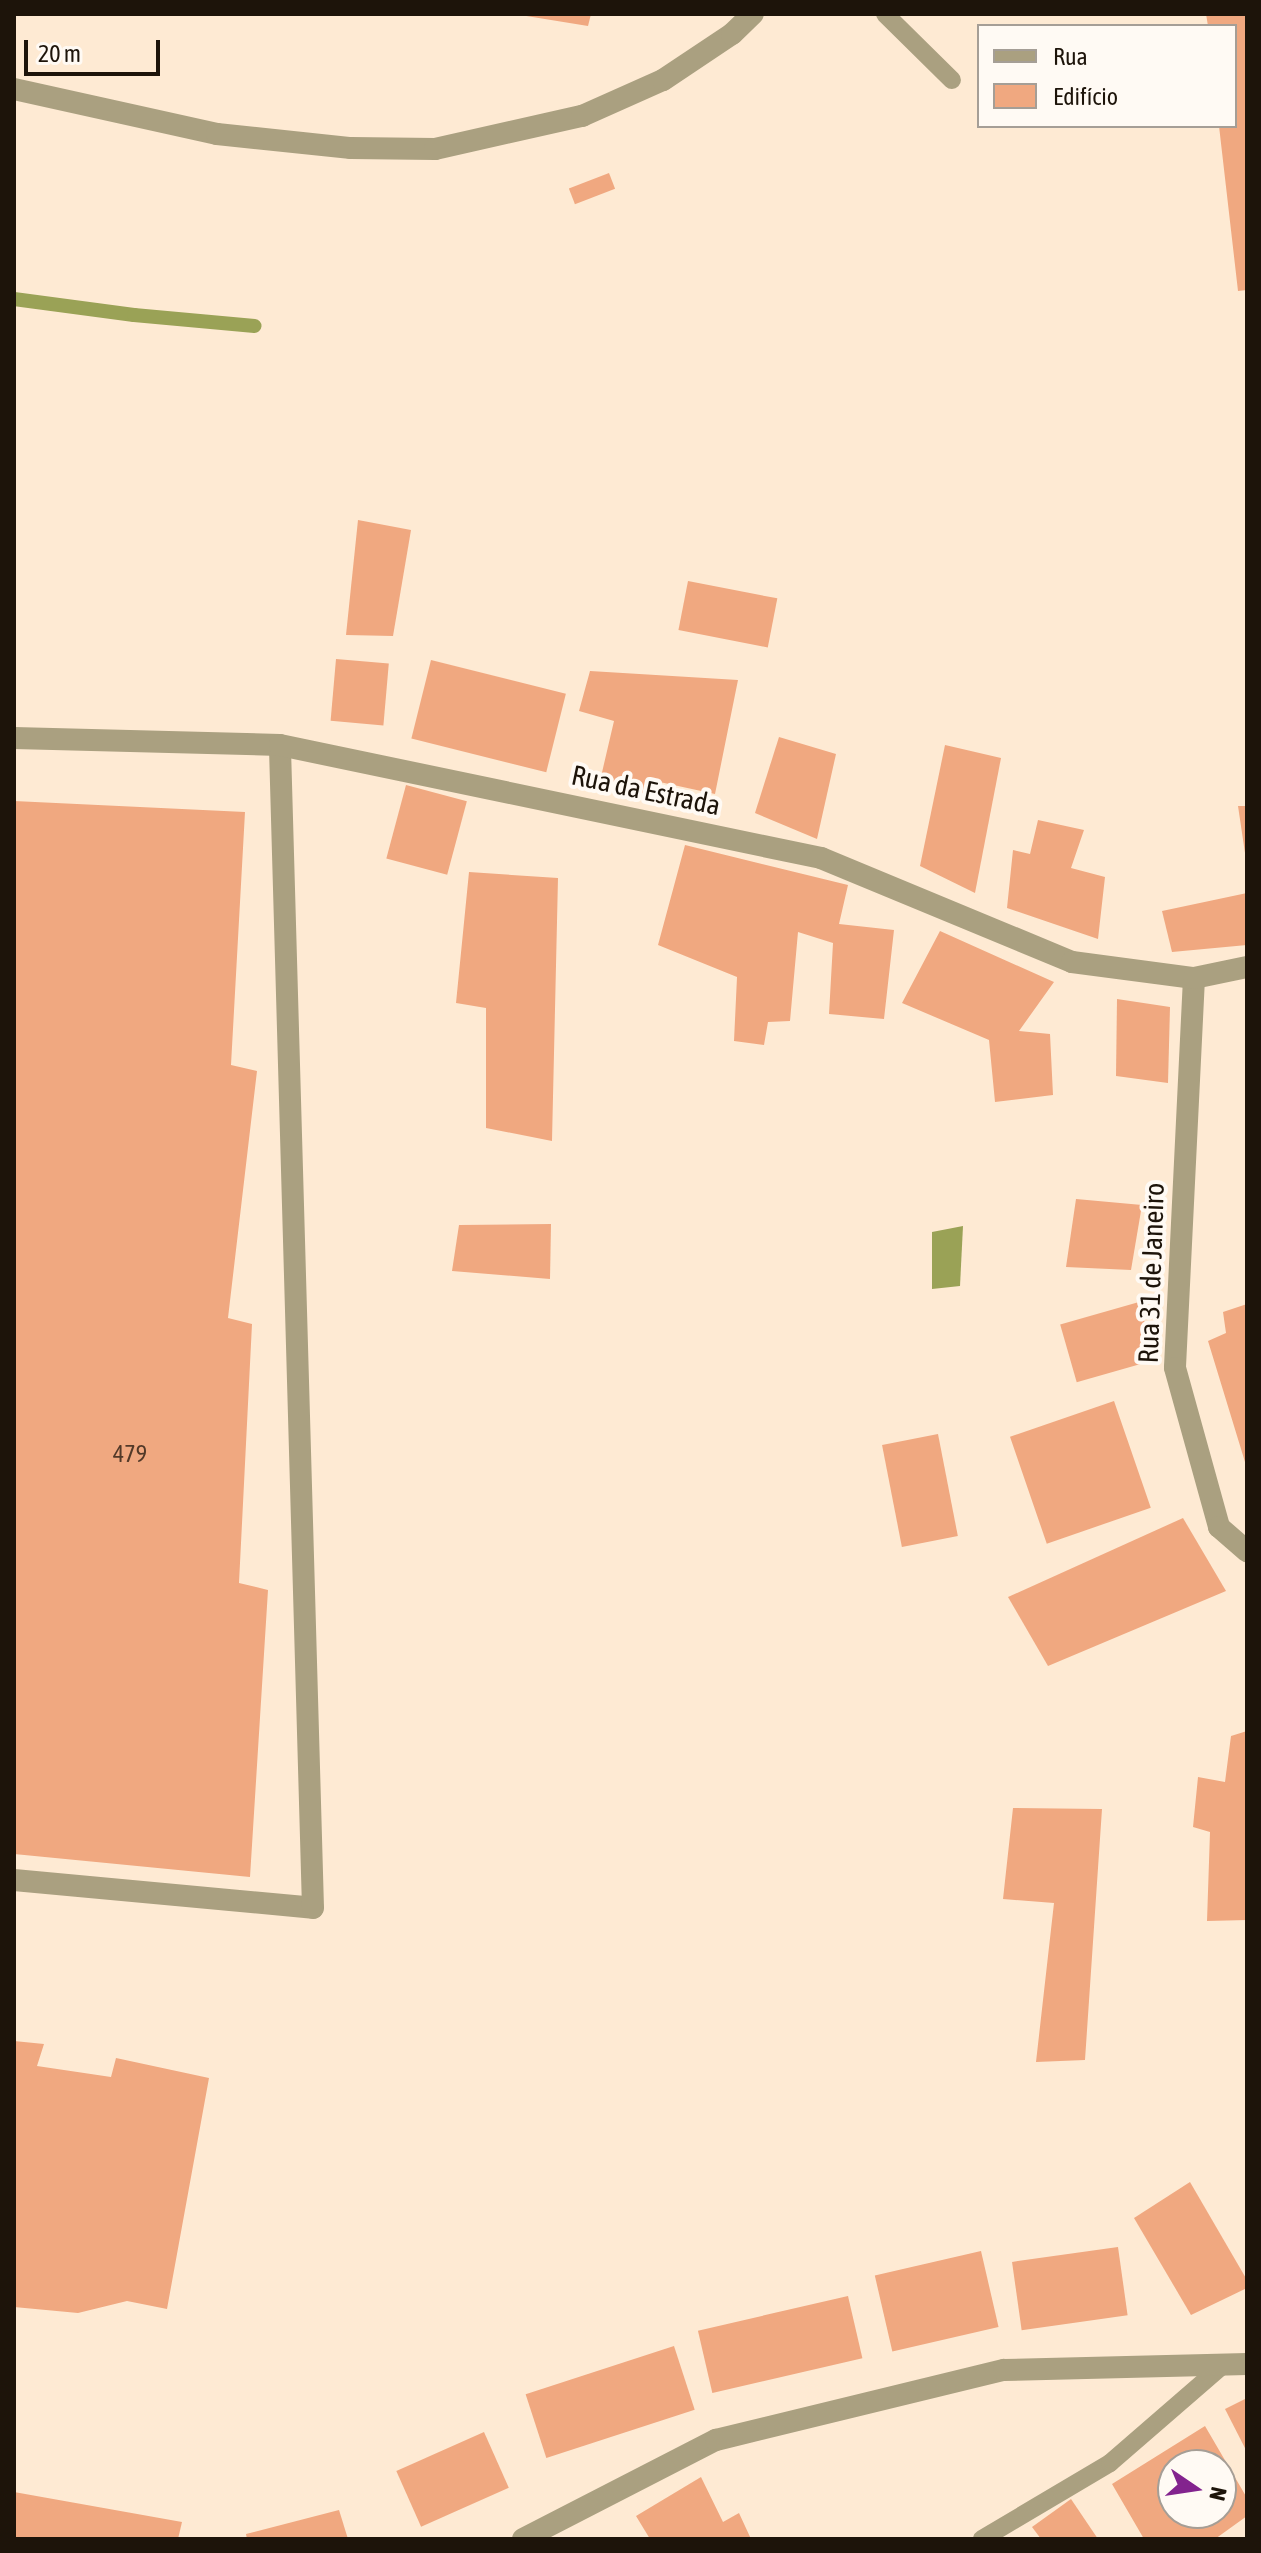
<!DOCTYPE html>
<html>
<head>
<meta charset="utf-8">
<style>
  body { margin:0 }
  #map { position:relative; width:1261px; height:2553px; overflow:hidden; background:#feead3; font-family:"Asap Condensed",sans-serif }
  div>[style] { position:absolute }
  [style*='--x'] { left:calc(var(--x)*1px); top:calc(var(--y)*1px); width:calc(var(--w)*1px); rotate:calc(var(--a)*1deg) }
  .water>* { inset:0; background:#9aa256 }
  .stream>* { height:14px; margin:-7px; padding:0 7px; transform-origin:7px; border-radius:7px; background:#9aa256 }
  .building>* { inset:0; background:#f0a880; transform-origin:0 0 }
  .service>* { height:18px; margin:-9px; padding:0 9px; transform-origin:9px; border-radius:9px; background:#aaa080 }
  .minor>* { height:22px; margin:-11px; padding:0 11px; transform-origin:11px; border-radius:11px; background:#aaa080 }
  .tertiary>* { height:22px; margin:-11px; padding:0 11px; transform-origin:11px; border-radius:11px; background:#aaa080 }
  span { translate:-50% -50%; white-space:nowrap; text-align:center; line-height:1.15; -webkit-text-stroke:8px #fffaf4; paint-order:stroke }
  .number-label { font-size:24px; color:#523928 }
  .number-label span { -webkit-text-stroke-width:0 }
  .street-label { font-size:28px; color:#1d140a }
  .frame { position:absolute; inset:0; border:16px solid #1d140a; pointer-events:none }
  .legend { position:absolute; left:977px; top:24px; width:260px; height:104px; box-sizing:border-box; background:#fffaf4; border:2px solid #a59e96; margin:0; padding:10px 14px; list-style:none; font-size:24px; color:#1d140a }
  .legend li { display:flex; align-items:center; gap:16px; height:40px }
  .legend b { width:40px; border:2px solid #a59e96 }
  .north { position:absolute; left:1157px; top:2449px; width:80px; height:80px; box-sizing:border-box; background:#fffaf4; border:2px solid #a59e96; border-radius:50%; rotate:103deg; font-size:22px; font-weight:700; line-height:32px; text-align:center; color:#1d140a }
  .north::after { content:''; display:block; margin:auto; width:28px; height:36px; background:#83238e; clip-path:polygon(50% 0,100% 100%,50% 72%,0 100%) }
  .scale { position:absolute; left:24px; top:40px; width:136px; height:36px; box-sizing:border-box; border:4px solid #1d140a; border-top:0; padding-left:10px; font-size:24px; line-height:28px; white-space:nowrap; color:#1d140a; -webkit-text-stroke:6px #fffaf4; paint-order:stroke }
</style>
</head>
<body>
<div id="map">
  <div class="water">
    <div style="clip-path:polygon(963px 1226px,960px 1286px,932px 1289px,932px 1232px)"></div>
  </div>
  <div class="stream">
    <div style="--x:14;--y:299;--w:121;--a:7.6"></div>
    <div style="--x:134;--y:315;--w:121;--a:5.2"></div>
  </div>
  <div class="building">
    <div style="clip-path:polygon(514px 14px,591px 14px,588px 26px)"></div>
    <div style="clip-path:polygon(1206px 14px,1247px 14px,1247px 290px,1238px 291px,1219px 126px,1235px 126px,1235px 26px,1208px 26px)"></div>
    <div style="left:609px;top:173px;width:17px;height:43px;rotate:69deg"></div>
    <div style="clip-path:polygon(358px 520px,411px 530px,393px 636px,346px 635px)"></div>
    <div style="left:688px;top:581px;width:91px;height:50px;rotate:11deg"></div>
    <div style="left:336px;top:659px;width:53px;height:62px;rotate:5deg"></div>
    <div style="left:431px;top:660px;width:139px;height:81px;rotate:14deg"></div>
    <div style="clip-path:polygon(590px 671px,738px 680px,715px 794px,655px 781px,656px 797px,600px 781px,614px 721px,579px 711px)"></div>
    <div style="clip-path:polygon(779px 737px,836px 754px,817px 839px,755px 813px)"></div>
    <div style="clip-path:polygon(945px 745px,1001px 758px,975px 893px,920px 866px)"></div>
    <div style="left:406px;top:785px;width:63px;height:76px;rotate:15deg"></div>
    <div style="clip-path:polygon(14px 801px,245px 812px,231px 1065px,257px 1071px,228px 1318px,252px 1324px,239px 1583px,268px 1590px,250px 1877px,14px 1854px)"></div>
    <div style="clip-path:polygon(1238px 806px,1247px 806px,1247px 853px,1245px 853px)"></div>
    <div style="clip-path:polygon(1038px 820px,1084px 830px,1071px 868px,1105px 877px,1098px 939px,1007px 908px,1013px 850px,1030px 854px)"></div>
    <div style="clip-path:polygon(685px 845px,848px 885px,839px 924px,894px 930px,884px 1019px,829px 1014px,833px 943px,798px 932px,790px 1021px,768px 1022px,764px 1045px,734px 1041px,737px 977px,658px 945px)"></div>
    <div style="clip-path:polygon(469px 872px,558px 878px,552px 1141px,486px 1128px,486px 1008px,456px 1003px)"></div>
    <div style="clip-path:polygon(1247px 893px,1247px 945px,1172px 952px,1162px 911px)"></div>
    <div style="clip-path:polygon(940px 931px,1054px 982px,1019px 1031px,1050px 1034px,1053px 1095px,995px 1102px,989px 1040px,902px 1003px)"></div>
    <div style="clip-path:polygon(1117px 999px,1170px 1007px,1168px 1083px,1116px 1076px)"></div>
    <div style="clip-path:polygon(1076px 1199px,1142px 1205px,1131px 1270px,1066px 1267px)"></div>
    <div style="clip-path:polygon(551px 1224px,550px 1279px,452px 1271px,459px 1225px)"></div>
    <div style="left:1139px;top:1302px;width:60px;height:82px;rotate:74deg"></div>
    <div style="clip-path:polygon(1247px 1304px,1247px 1461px,1245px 1462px,1208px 1341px,1226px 1333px,1223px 1312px)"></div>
    <div style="left:1114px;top:1401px;width:113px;height:110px;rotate:71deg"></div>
    <div style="left:938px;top:1434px;width:104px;height:57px;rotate:79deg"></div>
    <div style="clip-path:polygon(1183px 1518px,1226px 1591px,1048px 1666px,1008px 1597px)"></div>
    <div style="clip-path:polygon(1247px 1731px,1247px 1920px,1207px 1921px,1210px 1832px,1193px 1827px,1198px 1777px,1225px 1782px,1231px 1736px)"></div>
    <div style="clip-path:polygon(1013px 1808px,1102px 1809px,1085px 2060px,1036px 2062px,1054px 1903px,1003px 1899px)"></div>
    <div style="clip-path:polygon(14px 2041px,44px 2044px,37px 2066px,111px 2077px,116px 2058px,209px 2078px,167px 2309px,127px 2301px,78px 2313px,14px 2307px)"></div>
    <div style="clip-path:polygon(1190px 2182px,1247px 2280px,1247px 2288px,1191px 2315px,1134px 2218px)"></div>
    <div style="left:1118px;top:2247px;width:69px;height:107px;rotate:82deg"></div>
    <div style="left:981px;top:2251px;width:78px;height:109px;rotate:77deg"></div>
    <div style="left:848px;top:2296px;width:64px;height:154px;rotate:77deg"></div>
    <div style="left:674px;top:2346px;width:67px;height:156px;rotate:72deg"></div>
    <div style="clip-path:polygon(1247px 2398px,1247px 2452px,1225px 2409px)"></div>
    <div style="clip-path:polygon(evenodd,1205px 2426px,1247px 2498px,1247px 2516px,1215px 2539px,1144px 2539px,1112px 2484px,1205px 2426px,1173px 2465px,1221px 2465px,1221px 2513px,1173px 2513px,1173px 2465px)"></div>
    <div style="left:484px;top:2432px;width:61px;height:96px;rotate:66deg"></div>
    <div style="clip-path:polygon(701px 2477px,723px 2522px,739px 2513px,751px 2539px,650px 2539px,636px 2516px)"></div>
    <div style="clip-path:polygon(14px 2492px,182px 2522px,178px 2539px,14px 2539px)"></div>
    <div style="clip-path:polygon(1071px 2499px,1098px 2539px,1041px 2539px,1032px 2527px)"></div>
    <div style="clip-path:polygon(339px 2510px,348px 2539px,247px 2539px,246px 2534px)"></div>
  </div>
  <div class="service">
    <div style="--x:885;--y:14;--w:94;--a:44.6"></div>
    <div style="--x:982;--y:2539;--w:149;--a:-30.7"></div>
    <div style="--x:1110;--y:2463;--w:150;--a:-40.9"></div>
  </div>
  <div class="minor">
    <div style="--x:14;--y:89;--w:208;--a:12.5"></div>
    <div style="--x:217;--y:134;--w:135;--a:6"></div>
    <div style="--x:351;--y:148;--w:84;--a:0.7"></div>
    <div style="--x:435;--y:149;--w:151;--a:-12.7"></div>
    <div style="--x:582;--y:116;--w:89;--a:-24"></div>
    <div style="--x:663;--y:80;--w:83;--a:-33.7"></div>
    <div style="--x:732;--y:34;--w:29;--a:-44"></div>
    <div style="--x:1194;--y:978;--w:390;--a:92.8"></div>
    <div style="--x:1175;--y:1368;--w:165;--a:74.5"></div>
    <div style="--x:1219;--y:1527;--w:37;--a:41"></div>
    <div style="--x:14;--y:1880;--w:300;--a:5.3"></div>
    <div style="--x:313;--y:1908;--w:1163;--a:-91.63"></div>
    <div style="--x:523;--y:2539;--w:217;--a:-27.2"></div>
    <div style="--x:716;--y:2440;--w:296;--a:-13.7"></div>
    <div style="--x:1004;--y:2370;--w:243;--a:-1.4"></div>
  </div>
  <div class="tertiary">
    <div style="--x:14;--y:738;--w:266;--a:1.5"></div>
    <div style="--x:280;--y:745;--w:553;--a:11.8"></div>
    <div style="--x:821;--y:858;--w:272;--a:22.5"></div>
    <div style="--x:1072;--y:962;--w:123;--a:7.5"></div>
    <div style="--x:1194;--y:978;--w:54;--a:-11.7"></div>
  </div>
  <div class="number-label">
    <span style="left:130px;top:1454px">479</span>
  </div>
  <div class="street-label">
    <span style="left:646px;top:790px;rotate:12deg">Rua da Estrada</span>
    <span style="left:1151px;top:1273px;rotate:-88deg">Rua 31 de Janeiro</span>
  </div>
  <div class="frame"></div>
  <ul class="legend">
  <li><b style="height:10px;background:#aaa080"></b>Rua</li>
  <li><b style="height:22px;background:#f0a880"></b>Edifício</li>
  </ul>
  <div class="north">N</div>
  <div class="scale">20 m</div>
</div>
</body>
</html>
